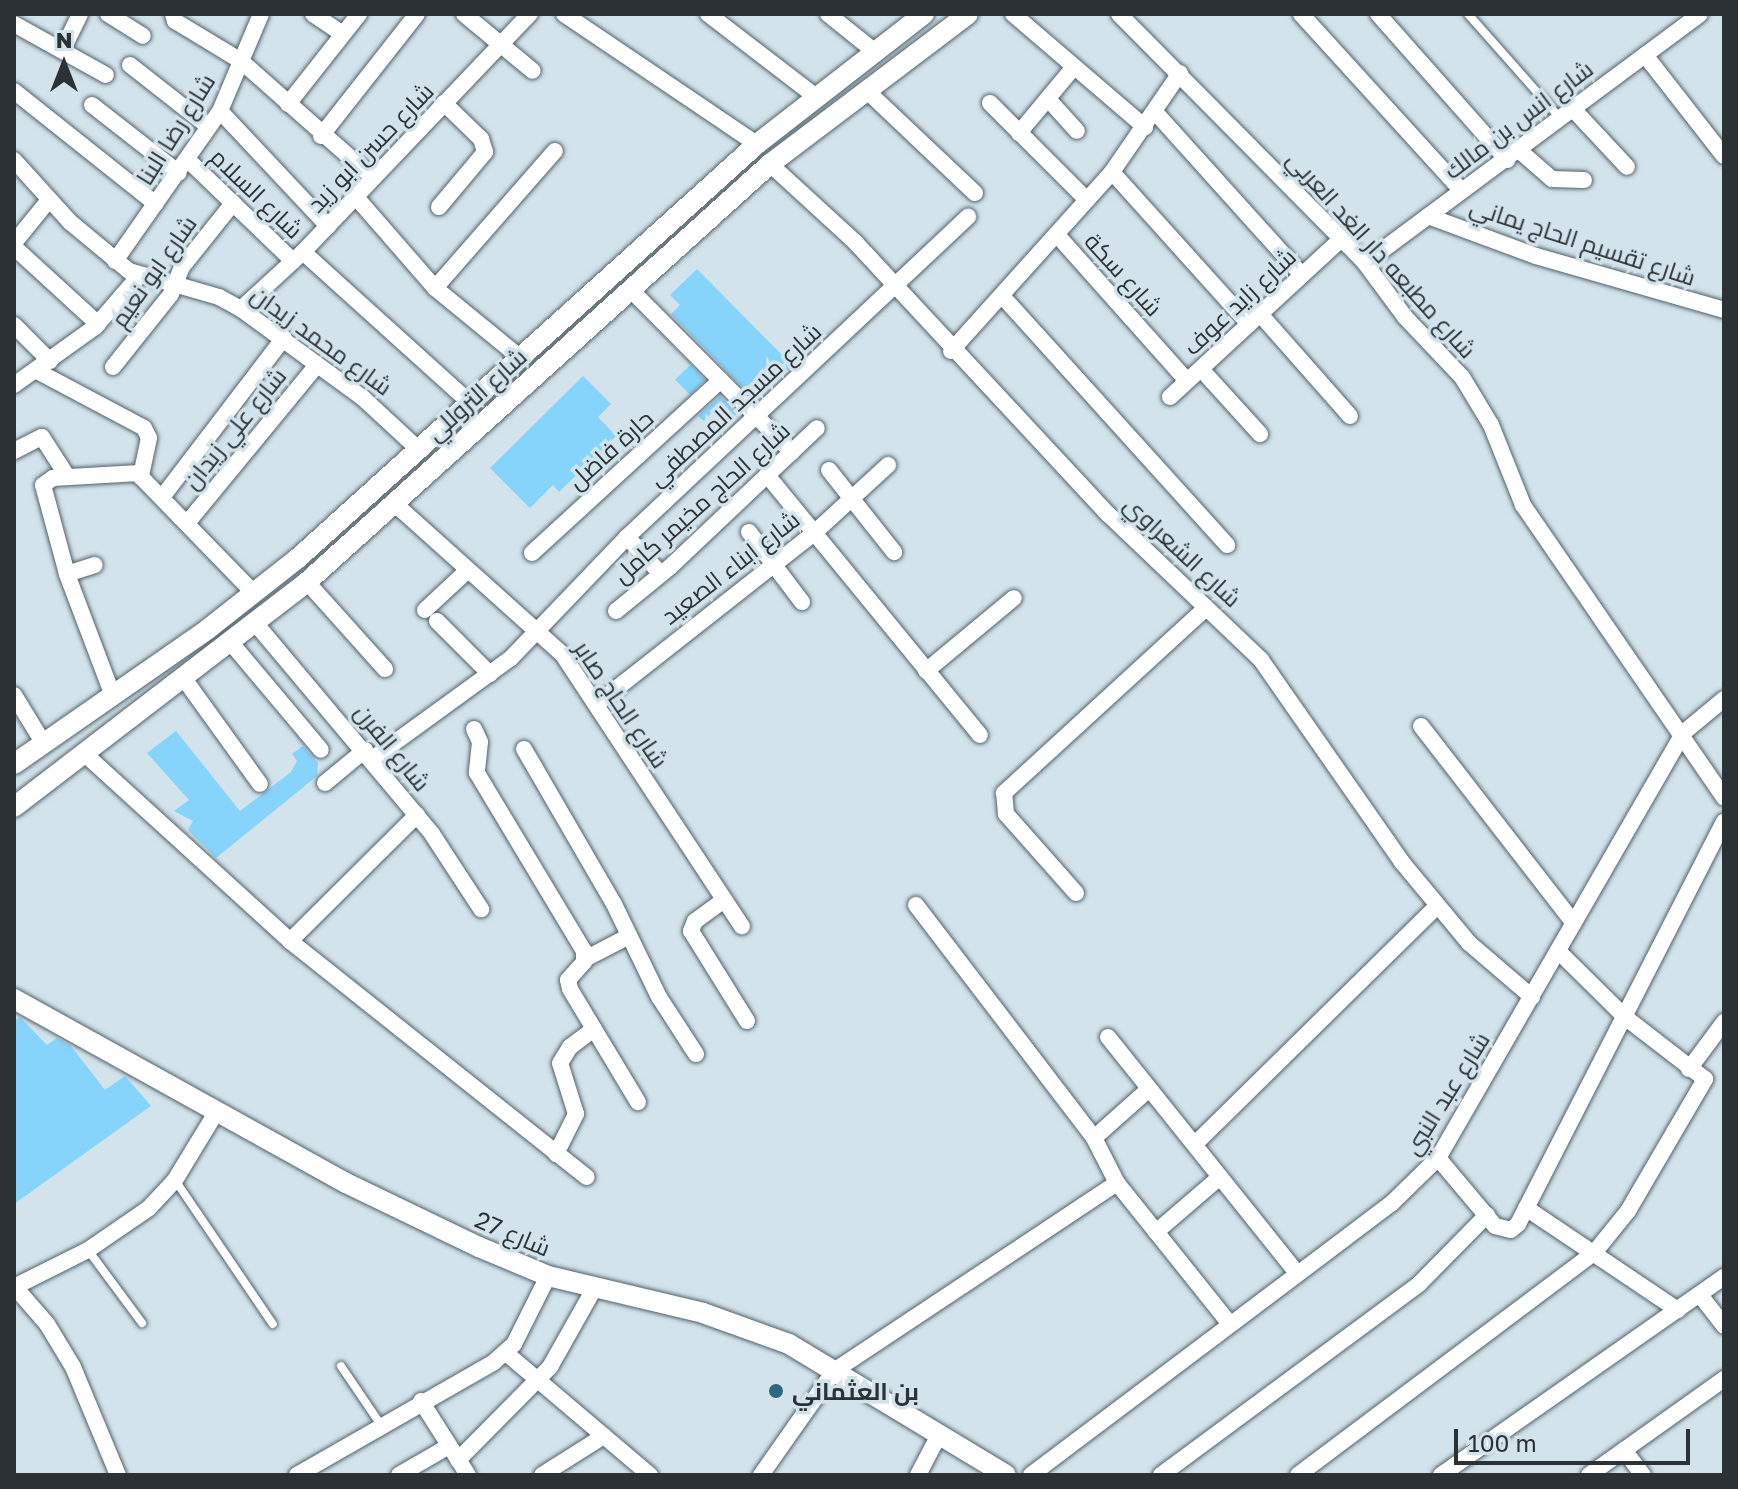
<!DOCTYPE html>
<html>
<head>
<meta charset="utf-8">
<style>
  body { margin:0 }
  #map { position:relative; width:1738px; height:1489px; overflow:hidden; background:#d2e3ec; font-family:"Golos Text",Cairo,sans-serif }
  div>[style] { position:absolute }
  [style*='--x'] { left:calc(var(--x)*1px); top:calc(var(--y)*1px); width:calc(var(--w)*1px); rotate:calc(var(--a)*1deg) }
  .building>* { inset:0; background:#86d4fc; transform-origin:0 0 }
  .roads { filter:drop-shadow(0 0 2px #526169) drop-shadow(0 0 2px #526169) }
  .service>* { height:8px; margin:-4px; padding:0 4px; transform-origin:4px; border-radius:4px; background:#fff }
  .minor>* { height:16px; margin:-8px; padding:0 8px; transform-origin:8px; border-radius:8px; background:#fff }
  .tertiary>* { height:20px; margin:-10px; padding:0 10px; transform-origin:10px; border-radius:10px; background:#fff }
  .dots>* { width:22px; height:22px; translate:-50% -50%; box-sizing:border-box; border:4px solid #d2e3ec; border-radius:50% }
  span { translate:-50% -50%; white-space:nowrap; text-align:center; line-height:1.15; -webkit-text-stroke:7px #d2e3ec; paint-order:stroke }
  .street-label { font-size:24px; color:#2b3135 }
  .poi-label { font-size:24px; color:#2b3135; font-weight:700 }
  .left { translate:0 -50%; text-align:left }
  .frame { position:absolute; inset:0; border:16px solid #2b3135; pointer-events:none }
  .north { position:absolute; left:24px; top:24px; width:80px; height:80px; -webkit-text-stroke:6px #d2e3ec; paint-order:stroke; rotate:0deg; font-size:22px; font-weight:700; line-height:32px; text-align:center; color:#2b3135 }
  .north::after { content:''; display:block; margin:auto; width:28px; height:36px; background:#2b3135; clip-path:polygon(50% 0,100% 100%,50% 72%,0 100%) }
  .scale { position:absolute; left:1454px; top:1429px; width:236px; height:36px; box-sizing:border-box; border:4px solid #2b3135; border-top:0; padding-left:10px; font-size:24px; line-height:28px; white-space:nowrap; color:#2b3135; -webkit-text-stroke:6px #d2e3ec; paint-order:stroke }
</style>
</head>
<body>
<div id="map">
  <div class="building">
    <div style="clip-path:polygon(697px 269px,793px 366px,756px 401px,671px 314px,680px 305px,670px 295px)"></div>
    <div style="left:690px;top:365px;width:21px;height:21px;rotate:45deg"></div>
    <div style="clip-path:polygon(583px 376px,611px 404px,598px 417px,616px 436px,559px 492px,553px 485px,530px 508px,490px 468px)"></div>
    <div style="clip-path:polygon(720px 396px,737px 413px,726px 424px,713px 411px,704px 421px,698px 416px)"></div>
    <div style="clip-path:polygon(176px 731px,240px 811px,291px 772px,297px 761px,292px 754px,303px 746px,318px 763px,317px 776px,216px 858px,188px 830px,193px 821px,174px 811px,189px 800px,147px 753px)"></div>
    <div style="clip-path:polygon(20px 1017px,47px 1045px,57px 1038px,71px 1046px,105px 1090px,125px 1076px,151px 1106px,14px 1204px,14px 1021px)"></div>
  </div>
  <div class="roads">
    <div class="service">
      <div style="--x:1468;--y:14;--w:140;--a:48.5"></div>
      <div style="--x:175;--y:1180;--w:174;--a:55.8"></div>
      <div style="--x:88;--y:1250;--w:91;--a:53.5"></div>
      <div style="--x:341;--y:1366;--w:71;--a:55.9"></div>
    </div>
    <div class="minor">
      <div style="--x:108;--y:14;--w:41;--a:32.2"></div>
      <div style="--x:173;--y:14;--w:7;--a:74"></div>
      <div style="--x:175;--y:21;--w:77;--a:31.2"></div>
      <div style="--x:241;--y:61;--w:175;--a:41.5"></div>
      <div style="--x:313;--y:14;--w:36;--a:34"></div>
      <div style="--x:464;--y:14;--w:89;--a:39.6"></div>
      <div style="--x:564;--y:14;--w:233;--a:34"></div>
      <div style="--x:708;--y:14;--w:135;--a:37.5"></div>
      <div style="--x:828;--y:14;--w:59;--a:38.8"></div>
      <div style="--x:1013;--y:14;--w:174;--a:40.6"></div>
      <div style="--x:1119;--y:14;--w:350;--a:45.3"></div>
      <div style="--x:1365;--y:263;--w:67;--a:53.5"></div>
      <div style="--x:1405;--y:317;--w:83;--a:46.5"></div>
      <div style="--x:1462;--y:377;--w:56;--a:58.9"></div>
      <div style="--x:1491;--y:425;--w:86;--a:68.2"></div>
      <div style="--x:1523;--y:505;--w:355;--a:55.5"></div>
      <div style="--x:1301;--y:14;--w:239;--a:47.7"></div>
      <div style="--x:1378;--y:14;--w:195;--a:48.5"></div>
      <div style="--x:14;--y:24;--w:105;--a:29"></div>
      <div style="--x:63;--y:49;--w:39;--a:-64"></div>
      <div style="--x:1645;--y:55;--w:128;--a:52"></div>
      <div style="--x:130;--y:65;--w:100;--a:38.1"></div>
      <div style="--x:866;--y:90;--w:150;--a:43.4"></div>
      <div style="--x:14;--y:91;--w:181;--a:38.5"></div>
      <div style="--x:1048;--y:99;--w:43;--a:47.8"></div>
      <div style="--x:990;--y:103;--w:137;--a:45"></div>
      <div style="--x:288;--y:104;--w:115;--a:-51.7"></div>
      <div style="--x:92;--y:105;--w:110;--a:38"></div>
      <div style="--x:1573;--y:109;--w:79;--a:47"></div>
      <div style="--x:220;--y:111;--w:158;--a:46.8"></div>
      <div style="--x:1156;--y:113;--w:218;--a:48"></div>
      <div style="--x:1019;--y:133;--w:86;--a:-50.2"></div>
      <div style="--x:321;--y:136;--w:155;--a:-51.8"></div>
      <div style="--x:1521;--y:152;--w:41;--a:41.1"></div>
      <div style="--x:1552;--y:179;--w:32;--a:2"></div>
      <div style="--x:14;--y:160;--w:84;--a:47.9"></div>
      <div style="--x:70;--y:222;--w:77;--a:39.7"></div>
      <div style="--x:129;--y:271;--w:94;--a:16.1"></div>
      <div style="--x:219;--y:297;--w:25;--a:29"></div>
      <div style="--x:241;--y:309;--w:151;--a:36.1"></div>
      <div style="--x:363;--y:398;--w:75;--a:42.8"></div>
      <div style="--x:188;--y:160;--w:146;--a:43.9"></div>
      <div style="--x:770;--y:164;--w:115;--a:42.5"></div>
      <div style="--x:855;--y:242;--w:373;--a:47.1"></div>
      <div style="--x:1109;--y:515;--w:210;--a:43.6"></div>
      <div style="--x:1261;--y:660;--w:245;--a:55.1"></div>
      <div style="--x:1401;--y:861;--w:107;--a:50.3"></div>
      <div style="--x:1469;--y:943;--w:83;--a:40.6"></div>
      <div style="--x:1112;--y:172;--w:205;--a:48"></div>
      <div style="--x:355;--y:196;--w:122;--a:49"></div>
      <div style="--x:435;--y:288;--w:107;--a:39.3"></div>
      <div style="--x:439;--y:207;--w:72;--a:-50.1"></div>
      <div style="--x:485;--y:152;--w:14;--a:-107"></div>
      <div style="--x:481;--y:139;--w:52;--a:-135.8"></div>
      <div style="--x:1428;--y:216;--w:115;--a:20.3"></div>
      <div style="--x:1536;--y:256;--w:196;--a:16"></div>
      <div style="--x:1058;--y:236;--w:194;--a:48.3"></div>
      <div style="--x:14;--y:243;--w:55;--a:-50.9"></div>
      <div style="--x:14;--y:247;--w:114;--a:42.5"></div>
      <div style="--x:303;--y:252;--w:224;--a:42.1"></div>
      <div style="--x:115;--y:261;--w:183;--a:-55"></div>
      <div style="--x:220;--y:111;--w:105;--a:-67.1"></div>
      <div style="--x:1365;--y:263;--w:417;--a:-36.6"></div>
      <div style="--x:435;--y:288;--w:182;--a:-48.8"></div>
      <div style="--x:630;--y:289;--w:230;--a:45.2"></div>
      <div style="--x:1004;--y:298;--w:333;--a:47.9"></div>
      <div style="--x:241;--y:309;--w:84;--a:-42.6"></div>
      <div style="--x:303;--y:252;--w:329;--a:-46.4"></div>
      <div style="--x:1260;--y:314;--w:136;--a:48.6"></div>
      <div style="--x:14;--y:325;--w:51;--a:45"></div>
      <div style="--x:951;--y:351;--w:241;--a:-48"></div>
      <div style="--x:1112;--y:172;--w:120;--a:-55.5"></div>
      <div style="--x:113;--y:367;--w:93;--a:-51.5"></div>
      <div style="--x:171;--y:294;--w:29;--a:-68"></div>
      <div style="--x:182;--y:267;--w:82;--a:-51.4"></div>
      <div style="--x:1201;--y:369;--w:88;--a:47.8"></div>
      <div style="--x:37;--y:371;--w:121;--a:28"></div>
      <div style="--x:144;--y:428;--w:11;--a:63"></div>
      <div style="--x:149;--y:438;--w:40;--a:102"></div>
      <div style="--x:141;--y:477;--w:162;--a:45.8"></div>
      <div style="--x:14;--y:385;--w:100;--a:-35.6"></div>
      <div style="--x:95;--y:327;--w:67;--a:-49.2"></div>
      <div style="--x:1170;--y:397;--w:231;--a:-42.7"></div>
      <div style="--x:14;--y:451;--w:31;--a:-27"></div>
      <div style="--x:42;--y:437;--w:46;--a:57.3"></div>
      <div style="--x:829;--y:470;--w:105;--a:51.6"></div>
      <div style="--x:767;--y:475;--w:336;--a:50.7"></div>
      <div style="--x:163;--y:496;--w:199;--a:-52.6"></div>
      <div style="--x:395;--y:504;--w:226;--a:41.9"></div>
      <div style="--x:563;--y:655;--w:325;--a:56.6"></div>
      <div style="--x:188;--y:522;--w:203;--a:-50.6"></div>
      <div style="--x:749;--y:532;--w:88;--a:52.9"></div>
      <div style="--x:627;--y:537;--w:50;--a:47.4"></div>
      <div style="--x:532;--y:553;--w:256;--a:-42.5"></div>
      <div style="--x:67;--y:574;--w:29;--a:-18"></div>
      <div style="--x:307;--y:582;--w:117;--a:48.1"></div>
      <div style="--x:425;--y:610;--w:57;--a:-42.9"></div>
      <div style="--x:616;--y:611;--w:70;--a:-39.2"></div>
      <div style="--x:670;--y:567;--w:202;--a:-43.4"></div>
      <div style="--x:437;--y:621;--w:75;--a:45"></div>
      <div style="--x:256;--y:624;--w:274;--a:50"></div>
      <div style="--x:432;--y:834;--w:90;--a:56.8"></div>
      <div style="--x:232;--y:644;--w:138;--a:50"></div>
      <div style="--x:926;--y:671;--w:114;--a:-39.7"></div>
      <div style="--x:185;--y:680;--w:128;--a:54.2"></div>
      <div style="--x:14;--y:695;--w:57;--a:58.5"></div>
      <div style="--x:113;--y:696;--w:130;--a:-110.7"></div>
      <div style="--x:67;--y:574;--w:92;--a:-105.1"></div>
      <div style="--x:43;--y:485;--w:12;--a:-35"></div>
      <div style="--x:53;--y:478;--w:86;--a:-3.3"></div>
      <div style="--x:598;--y:703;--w:273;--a:-38.2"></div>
      <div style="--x:813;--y:534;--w:102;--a:-42.6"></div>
      <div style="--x:1421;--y:726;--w:249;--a:52.2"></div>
      <div style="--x:474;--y:729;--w:14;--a:65"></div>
      <div style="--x:480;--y:742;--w:31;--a:96"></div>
      <div style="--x:477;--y:773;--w:208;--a:59"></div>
      <div style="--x:584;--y:951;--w:11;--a:90"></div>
      <div style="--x:584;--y:962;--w:24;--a:132"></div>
      <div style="--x:568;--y:980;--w:9;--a:77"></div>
      <div style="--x:570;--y:989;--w:132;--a:59"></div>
      <div style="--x:524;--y:749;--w:179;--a:59.9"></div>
      <div style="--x:614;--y:904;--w:103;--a:64.2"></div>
      <div style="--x:659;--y:997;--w:68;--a:57"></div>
      <div style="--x:87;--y:756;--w:275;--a:42.3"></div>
      <div style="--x:290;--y:941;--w:379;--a:38.5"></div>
      <div style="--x:372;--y:759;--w:172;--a:-36"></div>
      <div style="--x:511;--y:658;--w:168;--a:-46.2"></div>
      <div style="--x:627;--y:537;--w:468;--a:-43.2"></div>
      <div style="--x:325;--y:783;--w:52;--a:-39.5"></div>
      <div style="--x:1076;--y:893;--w:106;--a:-131.5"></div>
      <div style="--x:1006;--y:814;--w:21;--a:-95"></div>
      <div style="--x:1004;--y:793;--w:274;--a:-42.5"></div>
      <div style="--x:724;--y:900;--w:36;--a:144"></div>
      <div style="--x:695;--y:921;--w:11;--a:112"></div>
      <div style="--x:691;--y:931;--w:106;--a:58.1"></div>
      <div style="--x:916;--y:905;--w:293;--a:52.6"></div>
      <div style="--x:1094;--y:1138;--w:51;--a:62.9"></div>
      <div style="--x:1117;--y:1183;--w:179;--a:51.3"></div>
      <div style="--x:290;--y:941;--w:179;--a:-44.8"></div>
      <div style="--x:585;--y:959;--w:50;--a:-27.6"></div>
      <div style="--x:1108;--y:1037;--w:301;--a:51.3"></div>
      <div style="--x:1689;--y:1069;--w:59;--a:-53.3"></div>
      <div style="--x:1094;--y:1138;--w:74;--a:-41.7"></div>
      <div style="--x:1195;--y:1144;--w:339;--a:-44.5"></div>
      <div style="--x:556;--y:1154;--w:45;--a:-63.4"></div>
      <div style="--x:576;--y:1114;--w:53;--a:-107.4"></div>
      <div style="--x:560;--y:1063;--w:19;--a:-58"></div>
      <div style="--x:570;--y:1047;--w:30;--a:-37"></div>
      <div style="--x:1438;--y:1158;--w:89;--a:50"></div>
      <div style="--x:1495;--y:1226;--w:16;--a:14"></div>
      <div style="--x:1511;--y:1230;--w:9;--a:-41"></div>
      <div style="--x:1518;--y:1224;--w:452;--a:-62.9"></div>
      <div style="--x:1526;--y:1208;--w:183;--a:33.9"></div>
      <div style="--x:1156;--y:1232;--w:84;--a:-40.7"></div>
      <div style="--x:14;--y:1286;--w:50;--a:49"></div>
      <div style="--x:47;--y:1324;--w:50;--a:58.8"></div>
      <div style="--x:73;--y:1367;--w:117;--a:67.4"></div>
      <div style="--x:14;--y:1287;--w:83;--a:-26.6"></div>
      <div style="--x:88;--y:1250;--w:74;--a:-34.5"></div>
      <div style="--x:149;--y:1208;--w:38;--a:-47"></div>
      <div style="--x:175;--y:1180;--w:81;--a:-58.7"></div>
      <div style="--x:1700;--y:1295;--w:39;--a:52"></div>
      <div style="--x:506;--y:1353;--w:189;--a:40.3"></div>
      <div style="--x:421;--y:1401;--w:88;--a:57.6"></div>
      <div style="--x:1624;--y:1450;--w:31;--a:53"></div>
      <div style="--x:458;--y:1460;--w:131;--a:-45.3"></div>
      <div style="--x:550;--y:1367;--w:90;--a:-60.6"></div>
      <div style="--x:297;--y:1475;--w:227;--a:-29.8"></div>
      <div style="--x:494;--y:1362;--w:27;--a:-42"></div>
      <div style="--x:514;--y:1344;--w:76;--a:-63.4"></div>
      <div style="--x:399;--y:1475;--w:58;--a:-30.1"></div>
      <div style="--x:542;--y:1475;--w:73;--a:-32.2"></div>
      <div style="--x:761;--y:1475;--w:127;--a:-54.9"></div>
      <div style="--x:834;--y:1371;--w:340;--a:-33.6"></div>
      <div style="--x:918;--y:1475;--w:45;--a:-62.3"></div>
      <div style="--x:1031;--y:1475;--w:452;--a:-37"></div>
      <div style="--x:1392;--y:1203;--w:64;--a:-44.4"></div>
      <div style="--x:1438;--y:1158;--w:491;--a:-60"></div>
      <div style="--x:1683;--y:733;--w:53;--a:-39.7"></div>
      <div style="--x:1161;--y:1475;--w:321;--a:-36.5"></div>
      <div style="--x:1419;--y:1284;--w:97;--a:-45.4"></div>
      <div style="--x:1298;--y:1475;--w:370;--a:-36.9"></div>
      <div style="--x:1594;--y:1253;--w:54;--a:-51"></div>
      <div style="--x:1628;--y:1211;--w:153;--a:-59.7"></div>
      <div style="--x:1705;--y:1079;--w:100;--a:-142.3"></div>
      <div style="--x:1626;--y:1018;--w:95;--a:-135.4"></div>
      <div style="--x:1441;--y:1475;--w:345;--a:-35"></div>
      <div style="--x:1589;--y:1475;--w:166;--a:-35.4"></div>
    </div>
    <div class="tertiary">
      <div style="--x:14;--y:764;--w:236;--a:-34.8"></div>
      <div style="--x:208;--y:629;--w:113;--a:-38.2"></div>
      <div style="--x:297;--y:559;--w:620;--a:-42.06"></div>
      <div style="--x:757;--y:144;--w:212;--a:-37.9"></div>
      <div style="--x:14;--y:807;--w:369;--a:-37.5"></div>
      <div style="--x:307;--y:582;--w:624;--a:-42.08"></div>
      <div style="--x:770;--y:164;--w:248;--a:-37.1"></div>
      <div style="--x:14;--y:999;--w:380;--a:29"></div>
      <div style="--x:346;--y:1183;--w:148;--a:25.7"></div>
      <div style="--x:479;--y:1247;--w:75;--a:22.8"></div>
      <div style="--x:548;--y:1276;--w:159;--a:13.4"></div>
      <div style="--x:703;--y:1313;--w:91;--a:19.8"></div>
      <div style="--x:789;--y:1344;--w:253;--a:31.1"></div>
    </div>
  </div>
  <div class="dots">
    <div style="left:776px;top:1391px;background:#2f6681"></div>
  </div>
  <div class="street-label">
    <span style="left:1518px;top:119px;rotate:-37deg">شارع انس بن مالك</span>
    <span style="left:175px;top:129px;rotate:-58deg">شارع رضا البنا</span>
    <span style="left:370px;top:147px;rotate:-46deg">شارع حسن ابو زيد</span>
    <span style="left:257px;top:193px;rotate:44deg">شارع السلام</span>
    <span style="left:1583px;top:241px;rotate:18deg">شارع تقسيم الحاج يماني</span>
    <span style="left:1382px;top:254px;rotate:48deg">شارع مطبعه دار الغد العربي</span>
    <span style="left:153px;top:271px;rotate:-55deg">شارع ابو نعيم</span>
    <span style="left:1124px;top:274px;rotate:48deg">شارع سكة</span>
    <span style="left:1239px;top:301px;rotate:-43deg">شارع زايد عوف</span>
    <span style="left:322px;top:340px;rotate:36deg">شارع محمد زيدان</span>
    <span style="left:476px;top:394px;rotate:-42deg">شارع التروللي</span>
    <span style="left:734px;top:404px;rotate:-43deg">شارع مسجد المصطفي</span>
    <span style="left:234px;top:428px;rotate:-51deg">شارع علي زيدان</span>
    <span style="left:610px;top:449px;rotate:-42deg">حارة فاضل</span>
    <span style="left:701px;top:502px;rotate:-42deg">شارع الحاج مخيمر كامل</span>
    <span style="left:1183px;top:551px;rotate:43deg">شارع الشعراوي</span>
    <span style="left:730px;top:567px;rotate:-38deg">شارع ابناء الصعيد</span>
    <span style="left:622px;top:704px;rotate:56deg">شارع الحاج صابر</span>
    <span style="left:393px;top:747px;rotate:51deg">شارع الفرن</span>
    <span style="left:1446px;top:1093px;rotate:-58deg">شارع عبد النبي</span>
    <span style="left:513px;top:1233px;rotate:23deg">شارع 27</span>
  </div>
  <div class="poi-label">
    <span class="left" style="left:792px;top:1391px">بن العثماني</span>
  </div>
  <div class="frame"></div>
  <div class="north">N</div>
  <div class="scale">100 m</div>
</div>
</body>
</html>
